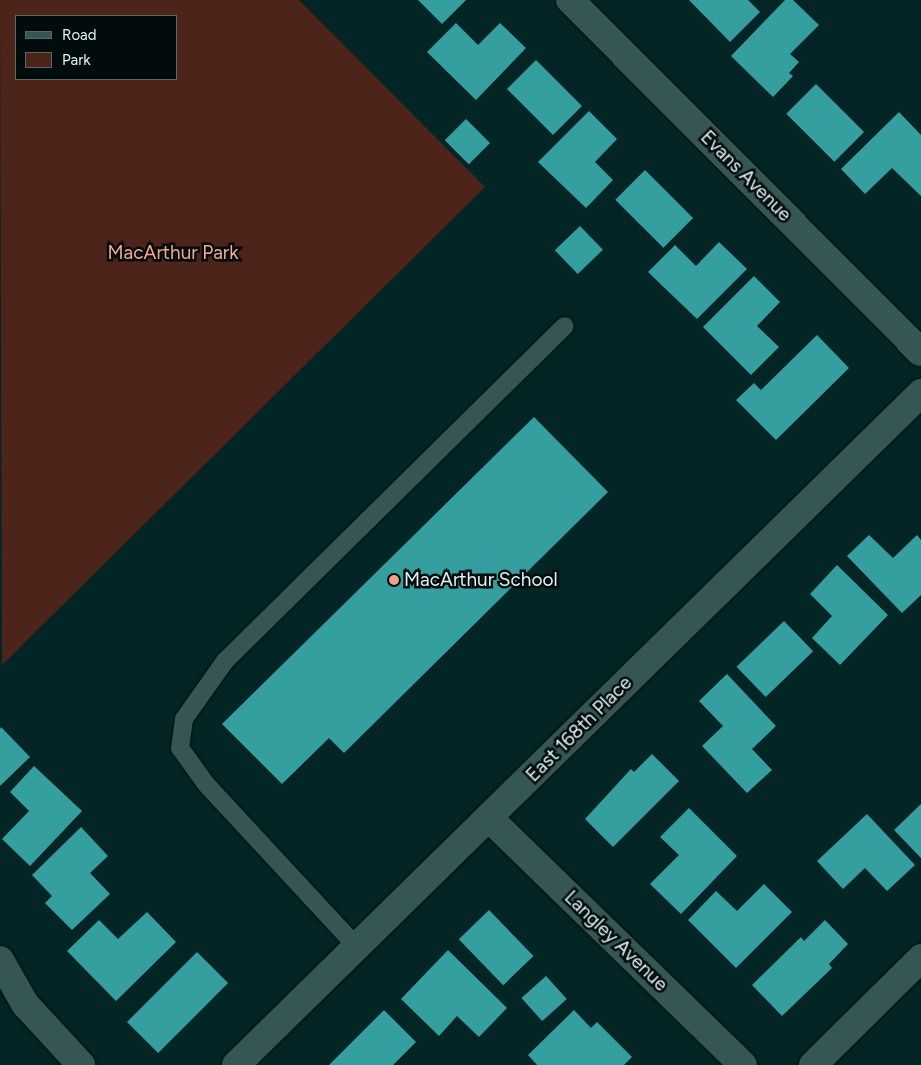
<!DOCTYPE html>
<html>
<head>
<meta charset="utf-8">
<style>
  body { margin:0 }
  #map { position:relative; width:921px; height:1065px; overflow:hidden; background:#042525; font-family:Figtree,sans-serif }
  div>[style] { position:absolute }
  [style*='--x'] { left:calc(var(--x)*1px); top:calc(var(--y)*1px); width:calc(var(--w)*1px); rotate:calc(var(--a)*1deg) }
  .green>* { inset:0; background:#4c2419 }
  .building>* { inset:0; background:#359f9f; transform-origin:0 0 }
  .roads { filter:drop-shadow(0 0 1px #000d0d) drop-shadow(0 0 1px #000d0d) }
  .service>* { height:18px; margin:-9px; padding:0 9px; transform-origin:9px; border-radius:9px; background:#365656 }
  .minor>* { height:28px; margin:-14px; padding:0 14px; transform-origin:14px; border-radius:14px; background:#365656 }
  .dots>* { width:14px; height:14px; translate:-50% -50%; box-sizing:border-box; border:2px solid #020c0c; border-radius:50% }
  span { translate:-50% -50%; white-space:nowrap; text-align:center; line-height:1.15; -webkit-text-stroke:5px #020c0c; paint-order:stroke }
  .street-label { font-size:19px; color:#dff1f0 }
  .park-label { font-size:19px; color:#f7a892 }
  .poi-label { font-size:19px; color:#dff1f0 }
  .left { translate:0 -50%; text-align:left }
  .legend { position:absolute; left:15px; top:15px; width:162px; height:65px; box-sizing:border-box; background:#020c0c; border:1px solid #5a6867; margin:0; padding:6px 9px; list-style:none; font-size:15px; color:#dff1f0 }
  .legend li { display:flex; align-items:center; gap:10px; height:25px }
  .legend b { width:25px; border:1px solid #5a6867 }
</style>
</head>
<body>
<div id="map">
  <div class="green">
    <div style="clip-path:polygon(evenodd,0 0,299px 0,485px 187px,2px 665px,0 0,16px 16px,176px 16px,176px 79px,16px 79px,16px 16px)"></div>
  </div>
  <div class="building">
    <div style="clip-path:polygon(418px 0,466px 0,442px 24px)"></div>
    <div style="clip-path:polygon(689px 0,748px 0,760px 12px,730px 42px)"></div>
    <div style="clip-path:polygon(785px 0,793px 0,819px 25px,790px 54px,799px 62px,789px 73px,793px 76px,773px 97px,731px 56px)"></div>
    <div style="clip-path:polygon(456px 23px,478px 45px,500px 23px,526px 48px,476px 100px,427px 52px)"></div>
    <div style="left:536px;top:60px;width:65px;height:41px;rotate:45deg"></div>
    <div style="left:816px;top:84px;width:68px;height:42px;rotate:45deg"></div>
    <div style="clip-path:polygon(589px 111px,617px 139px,595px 162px,613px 180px,586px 208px,538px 162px)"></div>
    <div style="clip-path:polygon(899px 112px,921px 135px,921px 196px,892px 168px,865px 194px,841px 169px)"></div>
    <div style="left:466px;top:119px;width:34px;height:30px;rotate:45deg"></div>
    <div style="left:645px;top:170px;width:68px;height:42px;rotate:45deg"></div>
    <div style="left:580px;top:226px;width:33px;height:35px;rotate:46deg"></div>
    <div style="clip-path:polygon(719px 242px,747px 269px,697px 319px,648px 272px,675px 245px,696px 266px)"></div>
    <div style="clip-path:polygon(754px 276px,780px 302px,757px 326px,779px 347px,751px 375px,703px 327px)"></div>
    <div style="clip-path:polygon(817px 335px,849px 368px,776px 440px,736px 400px,754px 383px,761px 390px)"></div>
    <div style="clip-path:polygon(534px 417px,608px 492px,344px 753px,329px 738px,282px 784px,222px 724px)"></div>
    <div style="clip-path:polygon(869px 535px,893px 558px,917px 535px,921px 540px,921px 595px,902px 613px,847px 556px)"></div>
    <div style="clip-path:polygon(837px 565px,888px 615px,840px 665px,812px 638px,832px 616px,810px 594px)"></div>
    <div style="left:784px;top:621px;width:42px;height:66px;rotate:46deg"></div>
    <div style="clip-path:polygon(727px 674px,776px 726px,752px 749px,772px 770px,747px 793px,702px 746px,723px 726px,699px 701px)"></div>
    <div style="clip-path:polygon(1px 727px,30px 757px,0 786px,0 729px)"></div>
    <div style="clip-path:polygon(652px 754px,679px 781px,613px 847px,585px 819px,631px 769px,634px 772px)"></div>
    <div style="clip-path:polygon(34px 766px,82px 811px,30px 866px,2px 839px,29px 811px,10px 792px)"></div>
    <div style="clip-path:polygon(921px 804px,921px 858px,894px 830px)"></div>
    <div style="clip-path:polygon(689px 808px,737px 856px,681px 914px,650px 884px,679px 855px,660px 837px)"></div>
    <div style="clip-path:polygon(867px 814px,915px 865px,887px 891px,865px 868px,843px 889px,817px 861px)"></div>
    <div style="clip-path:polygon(81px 827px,108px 856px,90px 873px,110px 894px,72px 930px,45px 903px,52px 896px,32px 875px)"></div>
    <div style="clip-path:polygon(764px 884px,792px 912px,736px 968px,688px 920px,716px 891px,737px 911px)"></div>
    <div style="left:489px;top:910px;width:64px;height:42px;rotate:46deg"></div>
    <div style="clip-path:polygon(147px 912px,176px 942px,116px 1001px,67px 951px,99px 920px,118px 939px)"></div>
    <div style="clip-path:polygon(825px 920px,848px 944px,829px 964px,832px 968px,782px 1016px,752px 985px,801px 937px,804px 941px)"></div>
    <div style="clip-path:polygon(448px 950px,507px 1008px,479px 1037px,457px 1016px,439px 1036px,401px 999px)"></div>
    <div style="left:197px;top:952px;width:44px;height:99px;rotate:45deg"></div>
    <div style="left:546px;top:976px;width:31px;height:33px;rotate:48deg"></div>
    <div style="clip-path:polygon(384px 1010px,416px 1042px,393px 1065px,329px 1065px)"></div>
    <div style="clip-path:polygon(574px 1010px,591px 1028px,597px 1022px,632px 1057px,624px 1065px,537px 1065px,528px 1055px)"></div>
  </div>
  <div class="roads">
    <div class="service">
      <div style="--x:356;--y:946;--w:221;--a:-132.8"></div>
      <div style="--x:206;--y:784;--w:44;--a:-125.8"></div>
      <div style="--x:180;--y:748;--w:29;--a:-82"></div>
      <div style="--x:184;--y:719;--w:71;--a:-54.7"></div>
      <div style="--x:225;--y:661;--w:477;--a:-44.6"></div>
    </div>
    <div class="minor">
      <div style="--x:570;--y:0;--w:497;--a:45.1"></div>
      <div style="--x:489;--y:818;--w:354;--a:44.2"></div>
      <div style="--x:0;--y:960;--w:51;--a:60.4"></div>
      <div style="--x:25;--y:1004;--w:83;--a:47.4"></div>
      <div style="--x:236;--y:1065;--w:960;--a:-44.45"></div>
      <div style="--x:813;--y:1065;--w:152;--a:-44.7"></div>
    </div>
  </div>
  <div class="dots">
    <div style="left:394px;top:580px;background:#f49e87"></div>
  </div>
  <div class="street-label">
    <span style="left:746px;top:176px;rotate:45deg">Evans Avenue</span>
    <span style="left:579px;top:729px;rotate:-45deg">East 168th Place</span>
    <span style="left:616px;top:941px;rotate:44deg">Langley Avenue</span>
  </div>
  <div class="park-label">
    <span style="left:173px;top:253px">MacArthur Park</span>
  </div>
  <div class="poi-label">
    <span class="left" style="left:404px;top:580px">MacArthur School</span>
  </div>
  <ul class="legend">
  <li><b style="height:6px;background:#365656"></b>Road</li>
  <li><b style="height:14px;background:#4c2419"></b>Park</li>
  </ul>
</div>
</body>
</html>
